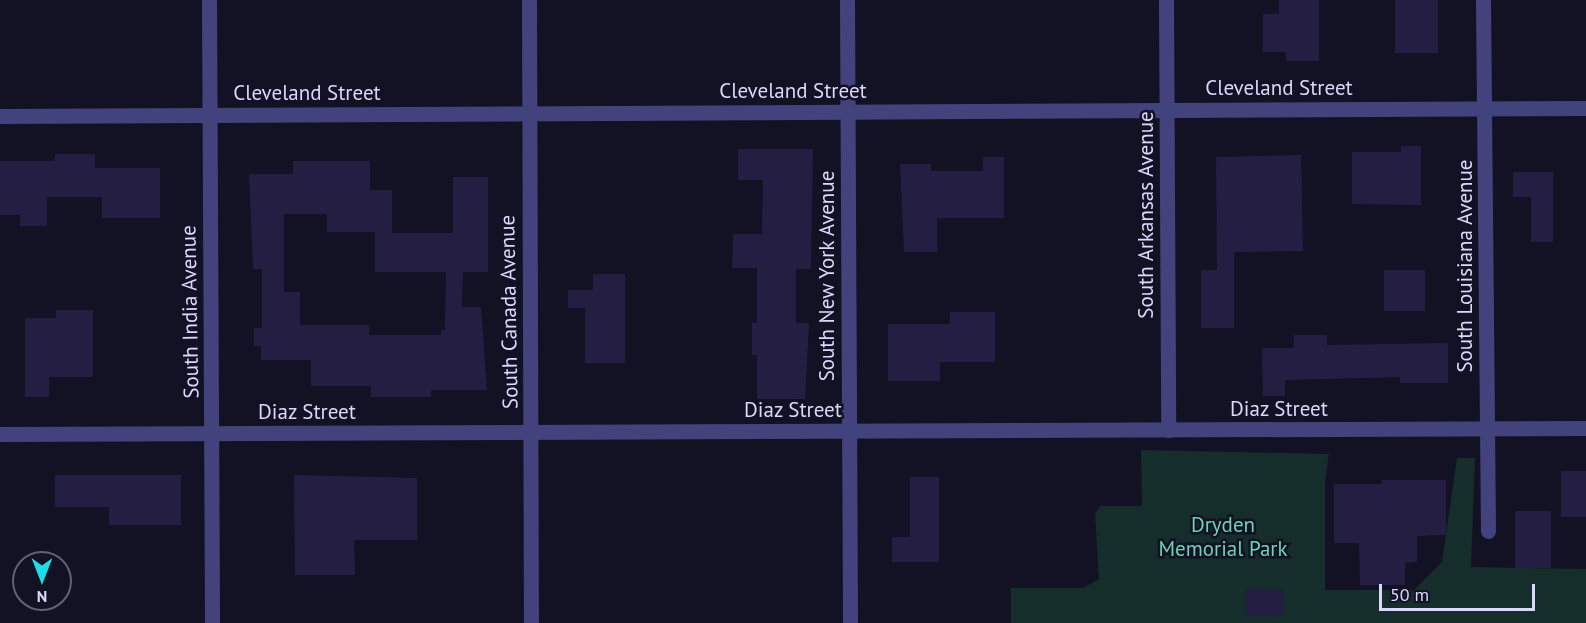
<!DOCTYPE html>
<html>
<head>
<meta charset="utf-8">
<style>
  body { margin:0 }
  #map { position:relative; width:1586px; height:623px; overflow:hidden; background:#131124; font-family:"PT Sans",sans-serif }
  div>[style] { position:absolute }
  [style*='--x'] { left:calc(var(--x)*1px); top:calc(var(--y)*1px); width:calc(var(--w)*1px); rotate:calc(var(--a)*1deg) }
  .green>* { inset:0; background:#152d2b }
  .building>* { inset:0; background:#241f42; transform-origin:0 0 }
  .street>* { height:15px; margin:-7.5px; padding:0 7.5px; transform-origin:7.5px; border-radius:7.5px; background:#42437d }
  span { translate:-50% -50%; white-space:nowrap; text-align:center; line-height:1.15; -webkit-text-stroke:5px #131124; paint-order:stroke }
  .street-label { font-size:21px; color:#dad8fb }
  .park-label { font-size:21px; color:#6cd3b3 }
  .north { position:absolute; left:12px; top:551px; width:60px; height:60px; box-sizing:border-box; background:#131124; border:2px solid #63617a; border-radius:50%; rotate:180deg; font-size:16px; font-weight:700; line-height:24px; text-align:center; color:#dad8fb }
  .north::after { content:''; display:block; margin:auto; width:21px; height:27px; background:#1adde5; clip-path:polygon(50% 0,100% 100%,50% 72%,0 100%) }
  .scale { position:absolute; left:1379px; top:584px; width:156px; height:27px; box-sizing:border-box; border:3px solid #dad8fb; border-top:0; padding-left:8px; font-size:18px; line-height:21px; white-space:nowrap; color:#dad8fb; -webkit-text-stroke:4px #131124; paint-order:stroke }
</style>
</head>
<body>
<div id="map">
  <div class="green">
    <div style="clip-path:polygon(1141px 450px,1329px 454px,1325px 480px,1325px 590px,1414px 590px,1442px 562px,1457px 458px,1475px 458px,1471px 567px,1586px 569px,1586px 623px,1011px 623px,1011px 588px,1083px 588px,1099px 579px,1095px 514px,1100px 506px,1142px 506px)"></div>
  </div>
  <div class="building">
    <div style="clip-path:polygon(1279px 0,1319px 0,1319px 61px,1286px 61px,1286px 52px,1263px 52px,1263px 14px,1279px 14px)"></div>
    <div style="left:1395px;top:0;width:43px;height:53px"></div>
    <div style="clip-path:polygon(1401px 146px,1421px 146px,1421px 205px,1352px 204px,1352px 152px,1401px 152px)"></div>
    <div style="clip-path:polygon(738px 149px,813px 149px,811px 269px,796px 269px,796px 323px,809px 323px,805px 399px,757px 399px,757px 355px,752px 355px,752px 323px,757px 323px,757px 268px,732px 268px,733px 234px,762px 234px,763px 180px,738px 180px)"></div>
    <div style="clip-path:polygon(55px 154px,95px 154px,95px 168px,160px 168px,160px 218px,102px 218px,102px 197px,47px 197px,47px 226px,20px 226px,20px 215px,0 215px,0 161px,55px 161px)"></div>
    <div style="clip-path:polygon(1301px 155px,1303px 251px,1234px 252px,1234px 328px,1201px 328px,1201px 270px,1217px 270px,1216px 157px)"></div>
    <div style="clip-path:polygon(983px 157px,1004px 157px,1004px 218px,937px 218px,937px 252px,904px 252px,900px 164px,931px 164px,931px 171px,983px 171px)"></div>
    <div style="clip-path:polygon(evenodd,293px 161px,370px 161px,370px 190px,392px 190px,392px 233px,453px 233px,453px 177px,488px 177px,488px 272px,463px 272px,462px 307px,481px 307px,487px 390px,431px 390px,431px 397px,371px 397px,371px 386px,311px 386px,311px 360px,261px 360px,261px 346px,254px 346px,254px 328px,262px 328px,262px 269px,253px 269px,249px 174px,293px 174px,293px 161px,284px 214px,327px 214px,327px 232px,375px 232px,375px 272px,446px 272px,445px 330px,441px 330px,441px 335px,369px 335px,369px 325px,300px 325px,300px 292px,284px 292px,284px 214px)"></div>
    <div style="clip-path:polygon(1513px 172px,1553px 172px,1553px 242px,1531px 242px,1531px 197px,1513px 197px)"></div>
    <div style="left:1384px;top:270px;width:41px;height:41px"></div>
    <div style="clip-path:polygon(593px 274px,625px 274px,625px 363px,585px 363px,585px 308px,568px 308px,568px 290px,593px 290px)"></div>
    <div style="clip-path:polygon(56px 310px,93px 310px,93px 377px,49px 377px,49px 397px,25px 397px,25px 318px,56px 318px)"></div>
    <div style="clip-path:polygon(950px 312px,995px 312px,995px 362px,940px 362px,940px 381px,888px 381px,888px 324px,950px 324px)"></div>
    <div style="clip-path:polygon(1294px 335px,1327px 335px,1327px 345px,1448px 343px,1448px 383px,1400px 383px,1400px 377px,1285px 380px,1285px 396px,1263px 396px,1262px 348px,1294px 348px)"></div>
    <div style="left:1561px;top:471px;width:25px;height:46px"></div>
    <div style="clip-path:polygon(55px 475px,181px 475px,181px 525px,109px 525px,109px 507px,55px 507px)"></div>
    <div style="clip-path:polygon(294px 475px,417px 478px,417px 540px,354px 540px,355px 575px,295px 575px)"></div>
    <div style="clip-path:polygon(910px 477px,939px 477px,939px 562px,892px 562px,892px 537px,910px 537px)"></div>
    <div style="clip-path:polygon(1382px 480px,1446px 480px,1446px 535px,1417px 536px,1417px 562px,1405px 563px,1405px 585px,1360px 585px,1359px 543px,1334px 543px,1334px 484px,1382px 484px)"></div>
    <div style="left:1515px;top:511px;width:36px;height:57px"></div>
    <div style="left:1247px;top:588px;width:37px;height:27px;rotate:3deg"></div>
  </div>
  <div class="street">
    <div style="--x:209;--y:0;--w:623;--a:89.72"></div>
    <div style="--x:529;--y:0;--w:623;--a:89.82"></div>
    <div style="--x:847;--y:0;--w:623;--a:89.72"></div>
    <div style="--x:1166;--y:0;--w:430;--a:89.7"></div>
    <div style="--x:1483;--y:0;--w:531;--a:89.46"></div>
    <div style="--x:0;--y:116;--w:1586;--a:-0.29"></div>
    <div style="--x:0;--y:434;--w:1586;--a:-0.22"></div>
  </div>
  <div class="street-label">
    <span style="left:1279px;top:88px">Cleveland Street</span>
    <span style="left:793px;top:91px">Cleveland Street</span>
    <span style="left:307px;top:93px">Cleveland Street</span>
    <span style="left:1146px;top:215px;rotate:-90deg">South Arkansas Avenue</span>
    <span style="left:1465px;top:266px;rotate:-90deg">South Louisiana Avenue</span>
    <span style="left:827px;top:276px;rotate:-90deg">South New York Avenue</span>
    <span style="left:190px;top:312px;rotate:-91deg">South India Avenue</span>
    <span style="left:509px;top:312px;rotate:-91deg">South Canada Avenue</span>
    <span style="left:1279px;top:409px">Diaz Street</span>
    <span style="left:793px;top:410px">Diaz Street</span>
    <span style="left:307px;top:412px">Diaz Street</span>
  </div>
  <div class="park-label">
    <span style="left:1223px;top:537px">Dryden<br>Memorial Park</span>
  </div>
  <div class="north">N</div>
  <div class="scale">50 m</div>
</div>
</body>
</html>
